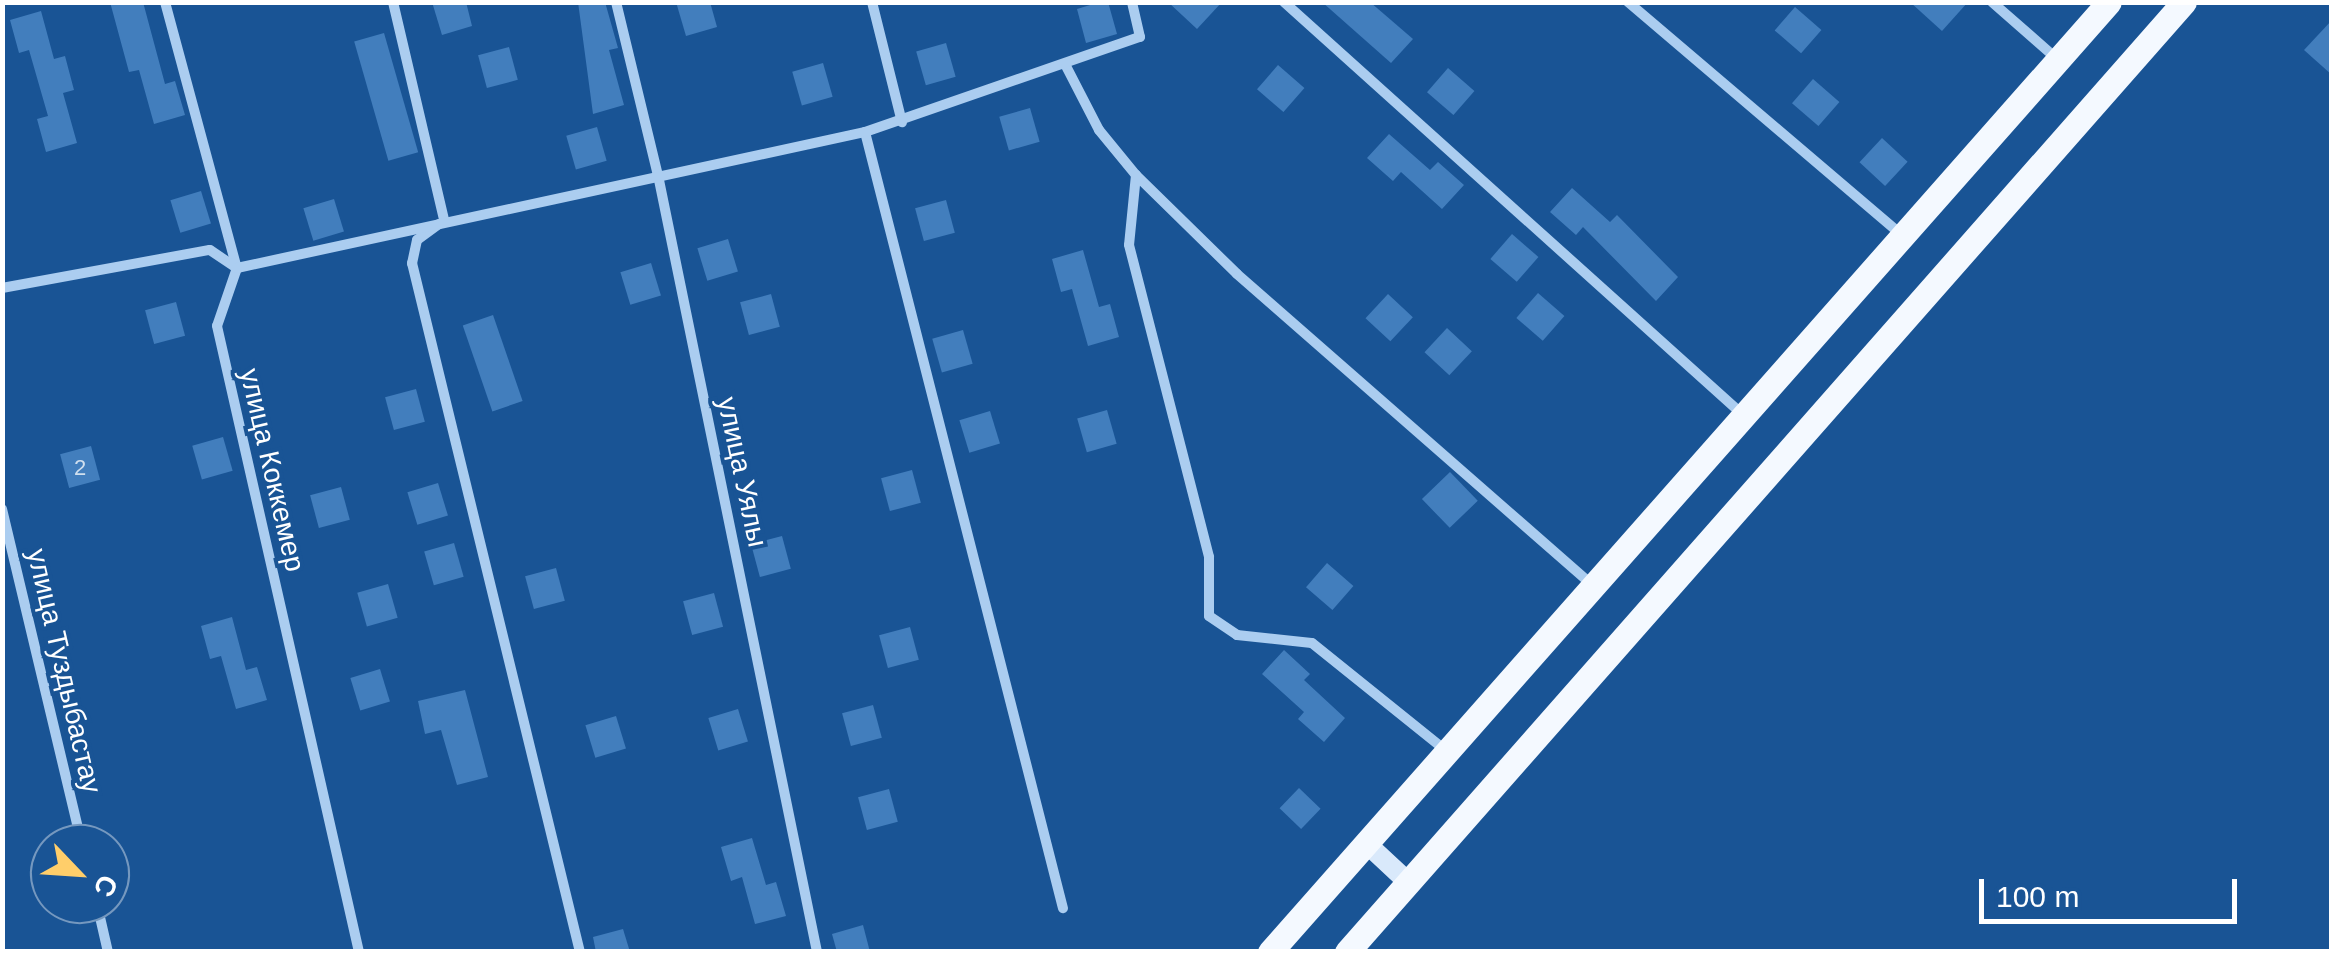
<!DOCTYPE html>
<html>
<head>
<meta charset="utf-8">
<style>
  body { margin:0 }
  #map { position:relative; width:2334px; height:954px; overflow:hidden; background:#195495; font-family:Helvetica,sans-serif }
  div>[style] { position:absolute }
  [style*='--x'] { left:calc(var(--x)*1px); top:calc(var(--y)*1px); width:calc(var(--w)*1px); rotate:calc(var(--a)*1deg) }
  .building>* { inset:0; background:#427ebd; transform-origin:0 0 }
  .minor>* { height:10px; margin:-5px; padding:0 5px; transform-origin:5px; border-radius:5px; background:#abcdf0 }
  .secondary>* { height:20px; margin:-10px; padding:0 10px; transform-origin:10px; border-radius:10px; background:#d9e9fb }
  .primary>* { height:25px; margin:-12.5px; padding:0 12.5px; transform-origin:12.5px; border-radius:12.5px; background:#f4f9ff }
  span { translate:-50% -50%; white-space:nowrap; text-align:center; line-height:1.15; -webkit-text-stroke:8px #195495; paint-order:stroke }
  .number-label { font-size:22px; color:#d0dfee }
  .number-label span { -webkit-text-stroke-width:0 }
  .street-label { font-size:28px; color:#fff }
  .frame { position:absolute; inset:0; border:5px solid #fff; pointer-events:none }
  .north { position:absolute; left:30px; top:824px; width:100px; height:100px; box-sizing:border-box; background:#195495; border:2px solid #7598bf; border-radius:50%; rotate:115deg; font-size:28px; font-weight:700; line-height:40px; text-align:center; color:#fff }
  .north::after { content:''; display:block; margin:auto; width:35px; height:45px; background:#ffce6a; clip-path:polygon(50% 0,100% 100%,50% 72%,0 100%) }
  .scale { position:absolute; left:1979px; top:879px; width:258px; height:45px; box-sizing:border-box; border:5px solid #fff; border-top:0; padding-left:12px; font-size:30px; line-height:35px; white-space:nowrap; color:#fff; -webkit-text-stroke:8px #195495; paint-order:stroke }
</style>
</head>
<body>
<div id="map">
  <div class="building">
    <div style="clip-path:polygon(110px 2px,143px 2px,165px 84px,175px 81px,185px 115px,154px 124px,139px 70px,129px 72px)"></div>
    <div style="clip-path:polygon(432px 2px,466px 2px,472px 26px,442px 35px)"></div>
    <div style="clip-path:polygon(578px 2px,605px 2px,618px 48px,609px 50px,624px 105px,593px 114px)"></div>
    <div style="clip-path:polygon(676px 2px,710px 2px,717px 27px,686px 36px)"></div>
    <div style="clip-path:polygon(1100px 2px,1108px 2px,1117px 34px,1086px 43px,1077px 9px)"></div>
    <div style="clip-path:polygon(1168px 2px,1222px 2px,1197px 29px)"></div>
    <div style="clip-path:polygon(1322px 2px,1370px 2px,1413px 39px,1391px 63px)"></div>
    <div style="clip-path:polygon(1910px 2px,1968px 2px,1942px 31px)"></div>
    <div style="left:1795px;top:7px;width:35px;height:31px;rotate:41deg"></div>
    <div style="clip-path:polygon(41px 11px,54px 59px,65px 56px,74px 90px,63px 93px,77px 143px,46px 152px,37px 119px,48px 116px,29px 50px,19px 53px,10px 20px)"></div>
    <div style="clip-path:polygon(2332px 20px,2332px 75px,2304px 50px)"></div>
    <div style="left:384px;top:33px;width:124px;height:31px;rotate:74deg"></div>
    <div style="left:946px;top:43px;width:35px;height:31px;rotate:74deg"></div>
    <div style="left:509px;top:47px;width:34px;height:32px;rotate:75deg"></div>
    <div style="left:823px;top:63px;width:35px;height:32px;rotate:74deg"></div>
    <div style="left:1278px;top:65px;width:35px;height:32px;rotate:41deg"></div>
    <div style="left:1448px;top:68px;width:35px;height:32px;rotate:41deg"></div>
    <div style="left:1813px;top:79px;width:35px;height:32px;rotate:41deg"></div>
    <div style="left:1030px;top:108px;width:35px;height:32px;rotate:74deg"></div>
    <div style="left:597px;top:127px;width:35px;height:32px;rotate:74deg"></div>
    <div style="clip-path:polygon(1389px 134px,1430px 170px,1438px 162px,1464px 185px,1442px 209px,1401px 172px,1393px 181px,1367px 158px)"></div>
    <div style="left:1882px;top:138px;width:35px;height:33px;rotate:43deg"></div>
    <div style="clip-path:polygon(1572px 188px,1610px 222px,1617px 215px,1678px 277px,1656px 301px,1583px 227px,1576px 235px,1550px 212px)"></div>
    <div style="left:201px;top:191px;width:34px;height:32px;rotate:73deg"></div>
    <div style="left:334px;top:199px;width:34px;height:32px;rotate:73deg"></div>
    <div style="left:946px;top:200px;width:34px;height:32px;rotate:75deg"></div>
    <div style="left:1512px;top:234px;width:35px;height:33px;rotate:41deg"></div>
    <div style="left:728px;top:239px;width:34px;height:32px;rotate:73deg"></div>
    <div style="clip-path:polygon(1083px 250px,1099px 307px,1110px 304px,1119px 337px,1088px 346px,1072px 289px,1061px 292px,1052px 259px)"></div>
    <div style="left:651px;top:263px;width:34px;height:32px;rotate:73deg"></div>
    <div style="left:1538px;top:293px;width:35px;height:33px;rotate:41deg"></div>
    <div style="left:771px;top:294px;width:34px;height:32px;rotate:75deg"></div>
    <div style="left:1388px;top:294px;width:34px;height:33px;rotate:43deg"></div>
    <div style="left:176px;top:302px;width:35px;height:32px;rotate:75deg"></div>
    <div style="left:493px;top:315px;width:91px;height:32px;rotate:71deg"></div>
    <div style="left:1447px;top:328px;width:34px;height:33px;rotate:43deg"></div>
    <div style="left:963px;top:330px;width:35px;height:32px;rotate:74deg"></div>
    <div style="left:416px;top:389px;width:34px;height:32px;rotate:75deg"></div>
    <div style="left:1107px;top:410px;width:35px;height:31px;rotate:74deg"></div>
    <div style="left:990px;top:411px;width:34px;height:32px;rotate:73deg"></div>
    <div style="left:223px;top:437px;width:35px;height:32px;rotate:74deg"></div>
    <div style="left:91px;top:446px;width:35px;height:32px;rotate:75deg"></div>
    <div style="left:912px;top:470px;width:34px;height:32px;rotate:75deg"></div>
    <div style="left:1450px;top:472px;width:40px;height:39px;rotate:46deg"></div>
    <div style="left:438px;top:483px;width:34px;height:32px;rotate:73deg"></div>
    <div style="left:341px;top:487px;width:34px;height:32px;rotate:75deg"></div>
    <div style="left:782px;top:536px;width:34px;height:32px;rotate:75deg"></div>
    <div style="left:454px;top:543px;width:35px;height:31px;rotate:74deg"></div>
    <div style="left:1327px;top:563px;width:35px;height:32px;rotate:41deg"></div>
    <div style="left:556px;top:568px;width:34px;height:32px;rotate:75deg"></div>
    <div style="left:388px;top:584px;width:35px;height:32px;rotate:74deg"></div>
    <div style="left:714px;top:593px;width:35px;height:32px;rotate:75deg"></div>
    <div style="clip-path:polygon(232px 617px,246px 670px,257px 667px,267px 700px,236px 709px,221px 656px,210px 659px,201px 626px)"></div>
    <div style="left:910px;top:627px;width:34px;height:32px;rotate:75deg"></div>
    <div style="clip-path:polygon(1284px 650px,1310px 674px,1304px 680px,1345px 718px,1324px 742px,1298px 719px,1304px 712px,1262px 674px)"></div>
    <div style="left:380px;top:669px;width:34px;height:31px;rotate:73deg"></div>
    <div style="clip-path:polygon(465px 690px,488px 777px,457px 785px,441px 730px,425px 734px,418px 701px)"></div>
    <div style="left:873px;top:705px;width:34px;height:32px;rotate:75deg"></div>
    <div style="left:738px;top:709px;width:34px;height:31px;rotate:73deg"></div>
    <div style="left:616px;top:716px;width:34px;height:32px;rotate:73deg"></div>
    <div style="left:1299px;top:788px;width:30px;height:28px;rotate:44deg"></div>
    <div style="left:889px;top:789px;width:34px;height:32px;rotate:75deg"></div>
    <div style="clip-path:polygon(752px 838px,766px 885px,776px 882px,786px 916px,755px 924px,742px 877px,731px 881px,721px 847px)"></div>
    <div style="clip-path:polygon(863px 925px,870px 952px,837px 952px,832px 934px)"></div>
    <div style="clip-path:polygon(623px 929px,630px 952px,596px 952px,593px 937px)"></div>
  </div>
  <div class="minor">
    <div style="--x:165;--y:2;--w:276;--a:74.9"></div>
    <div style="--x:237;--y:268;--w:61;--a:109"></div>
    <div style="--x:217;--y:326;--w:642;--a:77.22"></div>
    <div style="--x:393;--y:2;--w:224;--a:76.8"></div>
    <div style="--x:616;--y:2;--w:183;--a:76.4"></div>
    <div style="--x:659;--y:180;--w:788;--a:78.43"></div>
    <div style="--x:872;--y:2;--w:124;--a:76"></div>
    <div style="--x:1284;--y:2;--w:616;--a:41.97"></div>
    <div style="--x:1628;--y:2;--w:360;--a:40.4"></div>
    <div style="--x:1992;--y:2;--w:86;--a:41.2"></div>
    <div style="--x:1066;--y:66;--w:72;--a:62.7"></div>
    <div style="--x:1099;--y:130;--w:58;--a:50.6"></div>
    <div style="--x:1136;--y:175;--w:141;--a:44.4"></div>
    <div style="--x:1237;--y:274;--w:471;--a:41.2"></div>
    <div style="--x:865;--y:132;--w:801;--a:75.69"></div>
    <div style="--x:1136;--y:175;--w:70;--a:95.7"></div>
    <div style="--x:1129;--y:245;--w:322;--a:75.6"></div>
    <div style="--x:1209;--y:557;--w:59;--a:90"></div>
    <div style="--x:1209;--y:616;--w:34;--a:34"></div>
    <div style="--x:1237;--y:635;--w:75;--a:6.1"></div>
    <div style="--x:1312;--y:643;--w:171;--a:38.8"></div>
    <div style="--x:439;--y:224;--w:27;--a:144"></div>
    <div style="--x:417;--y:240;--w:24;--a:102"></div>
    <div style="--x:412;--y:263;--w:709;--a:76.3"></div>
    <div style="--x:2;--y:288;--w:211;--a:-10.4"></div>
    <div style="--x:210;--y:250;--w:32;--a:34"></div>
    <div style="--x:237;--y:268;--w:643;--a:-12.22"></div>
    <div style="--x:865;--y:132;--w:291;--a:-19.1"></div>
    <div style="--x:1140;--y:37;--w:36;--a:-103"></div>
    <div style="--x:2;--y:509;--w:344;--a:76.6"></div>
    <div style="--x:97;--y:904;--w:49;--a:77.1"></div>
  </div>
  <div class="secondary">
    <div style="--x:1366;--y:843;--w:57;--a:42.9"></div>
  </div>
  <div class="primary">
    <div style="--x:1270;--y:952;--w:1267;--a:-48.55"></div>
    <div style="--x:1347;--y:952;--w:1266;--a:-48.62"></div>
  </div>
  <div class="number-label">
    <span style="left:80px;top:468px">2</span>
  </div>
  <div class="street-label">
    <span style="left:272px;top:470px;rotate:77deg">улица Коккемер</span>
    <span style="left:742px;top:472px;rotate:78deg">улица Уялы</span>
    <span style="left:64px;top:671px;rotate:77deg">улица Туздыбастау</span>
  </div>
  <div class="frame"></div>
  <div class="north">С</div>
  <div class="scale">100 m</div>
</div>
</body>
</html>
